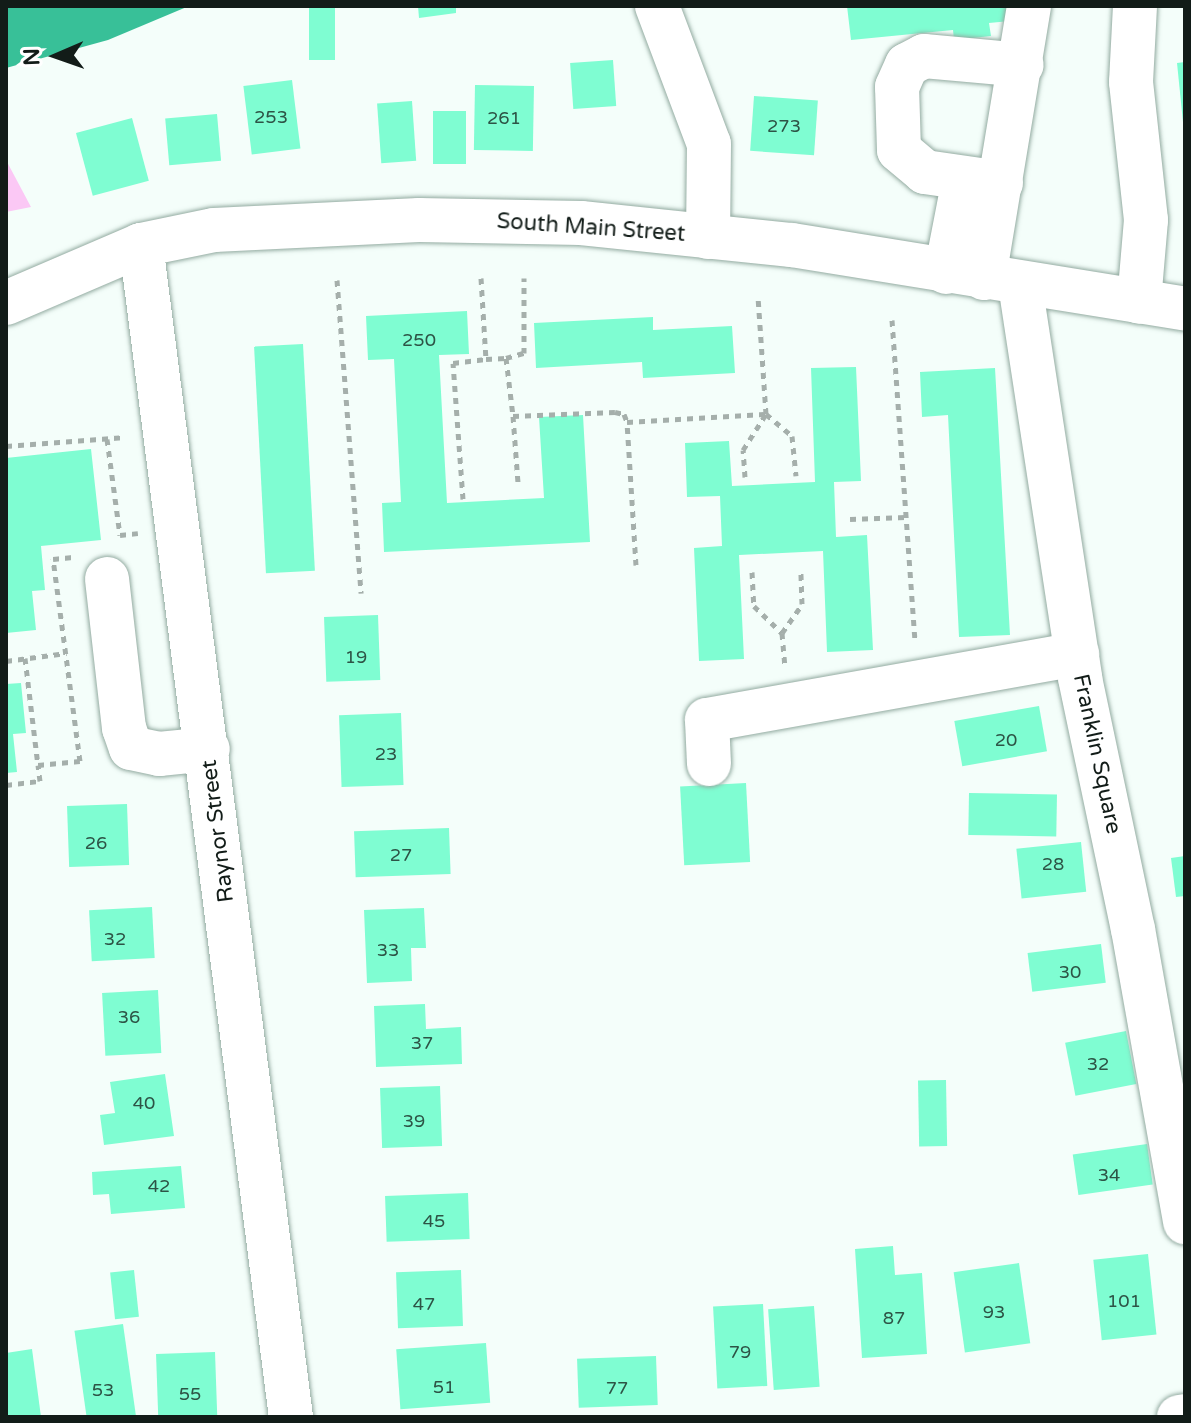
<!DOCTYPE html>
<html>
<head>
<meta charset="utf-8">
<style>
  body { margin:0 }
  #map { position:relative; width:1191px; height:1423px; overflow:hidden; background:#f4fefa; font-family:"Varela Round",sans-serif }
  div>[style] { position:absolute }
  [style*='--x'] { left:calc(var(--x)*1px); top:calc(var(--y)*1px); width:calc(var(--w)*1px); rotate:calc(var(--a)*1deg) }
  .green>* { inset:0; background:#fbc8f5 }
  .water>* { inset:0; background:#38c098 }
  .building>* { inset:0; background:#7ffdd2; transform-origin:0 0 }
  .path>* { height:5px; margin-top:-2.5px; transform-origin:0; background:repeating-linear-gradient(90deg,#a5afab 0 6px,transparent 0 12px) }
  .roads { filter:drop-shadow(0 0 2px #93aba1) drop-shadow(0 0 2px #93aba1) }
  .minor>* { height:44px; margin:-22px; padding:0 22px; transform-origin:22px; border-radius:22px; background:#fff }
  .major>* { height:44px; margin:-22px; padding:0 22px; transform-origin:22px; border-radius:22px; background:#fff }
  span { translate:-50% -50%; white-space:nowrap; text-align:center; line-height:1.15; -webkit-text-stroke:8px #fff; paint-order:stroke }
  .number-label { font-size:18px; color:#2d5446 }
  .number-label span { -webkit-text-stroke-width:0 }
  .street-label { font-size:22px; color:#121c18 }
  .frame { position:absolute; inset:0; border:8px solid #121c18; pointer-events:none }
  .north { position:absolute; left:16px; top:16px; width:80px; height:80px; -webkit-text-stroke:6px #fff; paint-order:stroke; rotate:268deg; font-size:22px; font-weight:700; line-height:32px; text-align:center; color:#121c18 }
  .north::after { content:''; display:block; margin:auto; width:28px; height:36px; background:#121c18; clip-path:polygon(50% 0,100% 100%,50% 72%,0 100%) }
</style>
</head>
<body>
<div id="map">
  <div class="green">
    <div style="clip-path:polygon(6px 160px,31px 207px,6px 212px)"></div>
  </div>
  <div class="water">
    <div style="clip-path:polygon(6px 6px,189px 6px,108px 40px,6px 68px)"></div>
  </div>
  <div class="building">
    <div style="left:309px;top:6px;width:26px;height:54px"></div>
    <div style="clip-path:polygon(418px 6px,456px 6px,456px 13px,419px 18px)"></div>
    <div style="clip-path:polygon(847px 6px,1019px 6px,1021px 20px,989px 23px,991px 36px,954px 40px,953px 30px,851px 40px)"></div>
    <div style="left:613px;top:60px;width:46px;height:43px;rotate:86deg"></div>
    <div style="clip-path:polygon(1185px 62px,1185px 122px,1183px 122px,1177px 63px)"></div>
    <div style="left:292px;top:80px;width:69px;height:49px;rotate:83deg"></div>
    <div style="left:475px;top:85px;width:59px;height:65px;rotate:1deg"></div>
    <div style="left:754px;top:96px;width:64px;height:55px;rotate:4deg"></div>
    <div style="left:412px;top:101px;width:60px;height:35px;rotate:86deg"></div>
    <div style="left:433px;top:111px;width:33px;height:53px"></div>
    <div style="left:217px;top:114px;width:47px;height:52px;rotate:85deg"></div>
    <div style="left:132px;top:118px;width:65px;height:58px;rotate:75deg"></div>
    <div style="clip-path:polygon(467px 311px,469px 354px,439px 355px,447px 503px,544px 498px,539px 417px,583px 415px,590px 542px,384px 552px,382px 503px,401px 502px,394px 359px,368px 360px,366px 316px)"></div>
    <div style="clip-path:polygon(653px 317px,653px 330px,732px 326px,735px 373px,643px 378px,642px 362px,536px 368px,534px 323px)"></div>
    <div style="left:303px;top:344px;width:227px;height:49px;rotate:87deg"></div>
    <div style="clip-path:polygon(856px 367px,861px 481px,834px 482px,836px 537px,867px 535px,873px 650px,827px 652px,823px 551px,739px 555px,744px 659px,699px 661px,694px 548px,722px 546px,720px 496px,687px 497px,685px 443px,729px 441px,732px 486px,815px 482px,811px 368px)"></div>
    <div style="clip-path:polygon(995px 368px,1010px 635px,959px 637px,948px 415px,922px 417px,920px 372px)"></div>
    <div style="clip-path:polygon(91px 449px,101px 540px,41px 546px,45px 590px,32px 591px,36px 630px,6px 633px,6px 458px)"></div>
    <div style="left:378px;top:615px;width:65px;height:54px;rotate:88deg"></div>
    <div style="clip-path:polygon(21px 683px,26px 733px,13px 734px,17px 772px,6px 773px,6px 684px)"></div>
    <div style="left:1039px;top:706px;width:46px;height:86px;rotate:80deg"></div>
    <div style="left:401px;top:713px;width:72px;height:62px;rotate:88deg"></div>
    <div style="left:746px;top:783px;width:79px;height:66px;rotate:87deg"></div>
    <div style="left:969px;top:793px;width:88px;height:42px;rotate:1deg"></div>
    <div style="left:127px;top:804px;width:61px;height:60px;rotate:88deg"></div>
    <div style="left:449px;top:828px;width:46px;height:95px;rotate:88deg"></div>
    <div style="left:1081px;top:842px;width:50px;height:65px;rotate:84deg"></div>
    <div style="clip-path:polygon(1185px 856px,1185px 896px,1176px 897px,1171px 858px)"></div>
    <div style="left:152px;top:907px;width:51px;height:63px;rotate:87deg"></div>
    <div style="clip-path:polygon(424px 908px,426px 948px,411px 948px,412px 981px,367px 983px,364px 910px)"></div>
    <div style="left:1101px;top:944px;width:39px;height:74px;rotate:83deg"></div>
    <div style="left:158px;top:990px;width:63px;height:56px;rotate:87deg"></div>
    <div style="clip-path:polygon(425px 1004px,426px 1029px,461px 1027px,462px 1064px,376px 1067px,374px 1006px)"></div>
    <div style="left:1126px;top:1031px;width:54px;height:62px;rotate:79deg"></div>
    <div style="clip-path:polygon(165px 1074px,174px 1136px,104px 1145px,100px 1115px,115px 1113px,110px 1082px)"></div>
    <div style="left:946px;top:1080px;width:66px;height:28px;rotate:89deg"></div>
    <div style="left:440px;top:1086px;width:60px;height:60px;rotate:88deg"></div>
    <div style="left:1147px;top:1144px;width:41px;height:75px;rotate:82deg"></div>
    <div style="clip-path:polygon(181px 1166px,185px 1208px,111px 1214px,109px 1194px,93px 1195px,92px 1172px)"></div>
    <div style="left:468px;top:1193px;width:46px;height:83px;rotate:88deg"></div>
    <div style="clip-path:polygon(893px 1246px,895px 1275px,922px 1273px,927px 1354px,862px 1358px,855px 1249px)"></div>
    <div style="left:1148px;top:1254px;width:81px;height:55px;rotate:84deg"></div>
    <div style="left:1019px;top:1263px;width:81px;height:66px;rotate:82deg"></div>
    <div style="left:134px;top:1270px;width:47px;height:24px;rotate:84deg"></div>
    <div style="left:461px;top:1270px;width:56px;height:65px;rotate:88deg"></div>
    <div style="left:763px;top:1304px;width:82px;height:50px;rotate:87deg"></div>
    <div style="left:814px;top:1306px;width:81px;height:46px;rotate:86deg"></div>
    <div style="left:123px;top:1324px;width:94px;height:49px;rotate:82deg"></div>
    <div style="left:486px;top:1343px;width:60px;height:90px;rotate:86deg"></div>
    <div style="clip-path:polygon(32px 1349px,41px 1417px,6px 1417px,6px 1353px)"></div>
    <div style="left:215px;top:1352px;width:65px;height:59px;rotate:88deg"></div>
    <div style="left:656px;top:1356px;width:49px;height:79px;rotate:88deg"></div>
  </div>
  <div class="path">
    <div style="--x:481;--y:278;--w:81;--a:86.5"></div>
    <div style="--x:486;--y:359;--w:20;--a:-3"></div>
    <div style="--x:506;--y:358;--w:58;--a:83.1"></div>
    <div style="--x:513;--y:416;--w:102;--a:-2.2"></div>
    <div style="--x:615;--y:412;--w:9;--a:13"></div>
    <div style="--x:624;--y:414;--w:9;--a:69"></div>
    <div style="--x:337;--y:280;--w:314;--a:85.6"></div>
    <div style="--x:892;--y:320;--w:324;--a:85.9"></div>
    <div style="--x:506;--y:358;--w:19;--a:-16"></div>
    <div style="--x:524;--y:353;--w:75;--a:-90"></div>
    <div style="--x:513;--y:416;--w:67;--a:85.7"></div>
    <div style="--x:107;--y:439;--w:97;--a:82.3"></div>
    <div style="--x:120;--y:535;--w:18;--a:-6"></div>
    <div style="--x:6;--y:446;--w:120;--a:-4.3"></div>
    <div style="--x:745;--y:477;--w:27;--a:-94"></div>
    <div style="--x:743;--y:450;--w:43;--a:-57.4"></div>
    <div style="--x:766;--y:414;--w:34;--a:40"></div>
    <div style="--x:792;--y:436;--w:40;--a:84.3"></div>
    <div style="--x:463;--y:499;--w:136;--a:-94.2"></div>
    <div style="--x:453;--y:363;--w:33;--a:-7"></div>
    <div style="--x:850;--y:519;--w:56;--a:-2"></div>
    <div style="--x:636;--y:565;--w:143;--a:-93.6"></div>
    <div style="--x:627;--y:422;--w:139;--a:-3.3"></div>
    <div style="--x:766;--y:414;--w:116;--a:-93.9"></div>
    <div style="--x:752;--y:572;--w:34;--a:87"></div>
    <div style="--x:754;--y:606;--w:39;--a:44"></div>
    <div style="--x:782;--y:633;--w:32;--a:85"></div>
    <div style="--x:782;--y:633;--w:35;--a:-55"></div>
    <div style="--x:802;--y:604;--w:31;--a:-92"></div>
    <div style="--x:25;--y:658;--w:108;--a:83.1"></div>
    <div style="--x:38;--y:765;--w:42;--a:-5.4"></div>
    <div style="--x:80;--y:761;--w:204;--a:-97.6"></div>
    <div style="--x:53;--y:559;--w:20;--a:-6"></div>
    <div style="--x:6;--y:661;--w:61;--a:-7.6"></div>
    <div style="--x:6;--y:785;--w:34;--a:-7"></div>
    <div style="--x:40;--y:781;--w:16;--a:-97"></div>
  </div>
  <div class="roads">
    <div class="minor">
      <div style="--x:657;--y:6;--w:147;--a:69.4"></div>
      <div style="--x:709;--y:144;--w:93;--a:90.6"></div>
      <div style="--x:1135;--y:6;--w:76;--a:93"></div>
      <div style="--x:1131;--y:82;--w:139;--a:83.8"></div>
      <div style="--x:1146;--y:220;--w:82;--a:94.9"></div>
      <div style="--x:1001;--y:183;--w:77;--a:-171.8"></div>
      <div style="--x:925;--y:172;--w:34;--a:-140"></div>
      <div style="--x:899;--y:150;--w:63;--a:-91.8"></div>
      <div style="--x:897;--y:87;--w:24;--a:-66"></div>
      <div style="--x:907;--y:65;--w:19;--a:-28"></div>
      <div style="--x:924;--y:56;--w:98;--a:5.2"></div>
      <div style="--x:141;--y:245;--w:1182;--a:82.71"></div>
      <div style="--x:946;--y:272;--w:95;--a:-79"></div>
      <div style="--x:984;--y:278;--w:276;--a:-80.6"></div>
      <div style="--x:1020;--y:284;--w:399;--a:81.3"></div>
      <div style="--x:1080;--y:678;--w:257;--a:78.1"></div>
      <div style="--x:1133;--y:929;--w:298;--a:79.9"></div>
      <div style="--x:107;--y:579;--w:150;--a:83.5"></div>
      <div style="--x:124;--y:728;--w:21;--a:71"></div>
      <div style="--x:131;--y:748;--w:29;--a:12"></div>
      <div style="--x:159;--y:754;--w:49;--a:-5.8"></div>
      <div style="--x:709;--y:764;--w:44;--a:-92.6"></div>
      <div style="--x:707;--y:720;--w:376;--a:-10.1"></div>
      <div style="--x:1179;--y:1417;--w:6;--a:-9"></div>
    </div>
    <div class="major">
      <div style="--x:6;--y:303;--w:147;--a:-23.2"></div>
      <div style="--x:141;--y:245;--w:75;--a:-11.6"></div>
      <div style="--x:214;--y:230;--w:205;--a:-2.8"></div>
      <div style="--x:419;--y:220;--w:162;--a:1.1"></div>
      <div style="--x:581;--y:223;--w:212;--a:6"></div>
      <div style="--x:792;--y:245;--w:398;--a:9.2"></div>
    </div>
  </div>
  <div class="number-label">
    <span style="left:271px;top:117px">253</span>
    <span style="left:504px;top:118px">261</span>
    <span style="left:784px;top:126px">273</span>
    <span style="left:419px;top:340px">250</span>
    <span style="left:356px;top:657px">19</span>
    <span style="left:1006px;top:740px">20</span>
    <span style="left:386px;top:754px">23</span>
    <span style="left:96px;top:843px">26</span>
    <span style="left:401px;top:855px">27</span>
    <span style="left:1053px;top:864px">28</span>
    <span style="left:115px;top:939px">32</span>
    <span style="left:388px;top:950px">33</span>
    <span style="left:1070px;top:972px">30</span>
    <span style="left:129px;top:1017px">36</span>
    <span style="left:422px;top:1043px">37</span>
    <span style="left:1098px;top:1064px">32</span>
    <span style="left:144px;top:1103px">40</span>
    <span style="left:414px;top:1121px">39</span>
    <span style="left:1109px;top:1175px">34</span>
    <span style="left:159px;top:1186px">42</span>
    <span style="left:434px;top:1221px">45</span>
    <span style="left:1124px;top:1301px">101</span>
    <span style="left:424px;top:1304px">47</span>
    <span style="left:994px;top:1312px">93</span>
    <span style="left:894px;top:1318px">87</span>
    <span style="left:740px;top:1352px">79</span>
    <span style="left:444px;top:1387px">51</span>
    <span style="left:617px;top:1388px">77</span>
    <span style="left:103px;top:1390px">53</span>
    <span style="left:190px;top:1394px">55</span>
  </div>
  <div class="street-label">
    <span style="left:591px;top:228px;rotate:4deg">South Main Street</span>
    <span style="left:1097px;top:754px;rotate:78deg">Franklin Square</span>
    <span style="left:218px;top:831px;rotate:-97deg">Raynor Street</span>
  </div>
  <div class="frame"></div>
  <div class="north">N</div>
</div>
</body>
</html>
